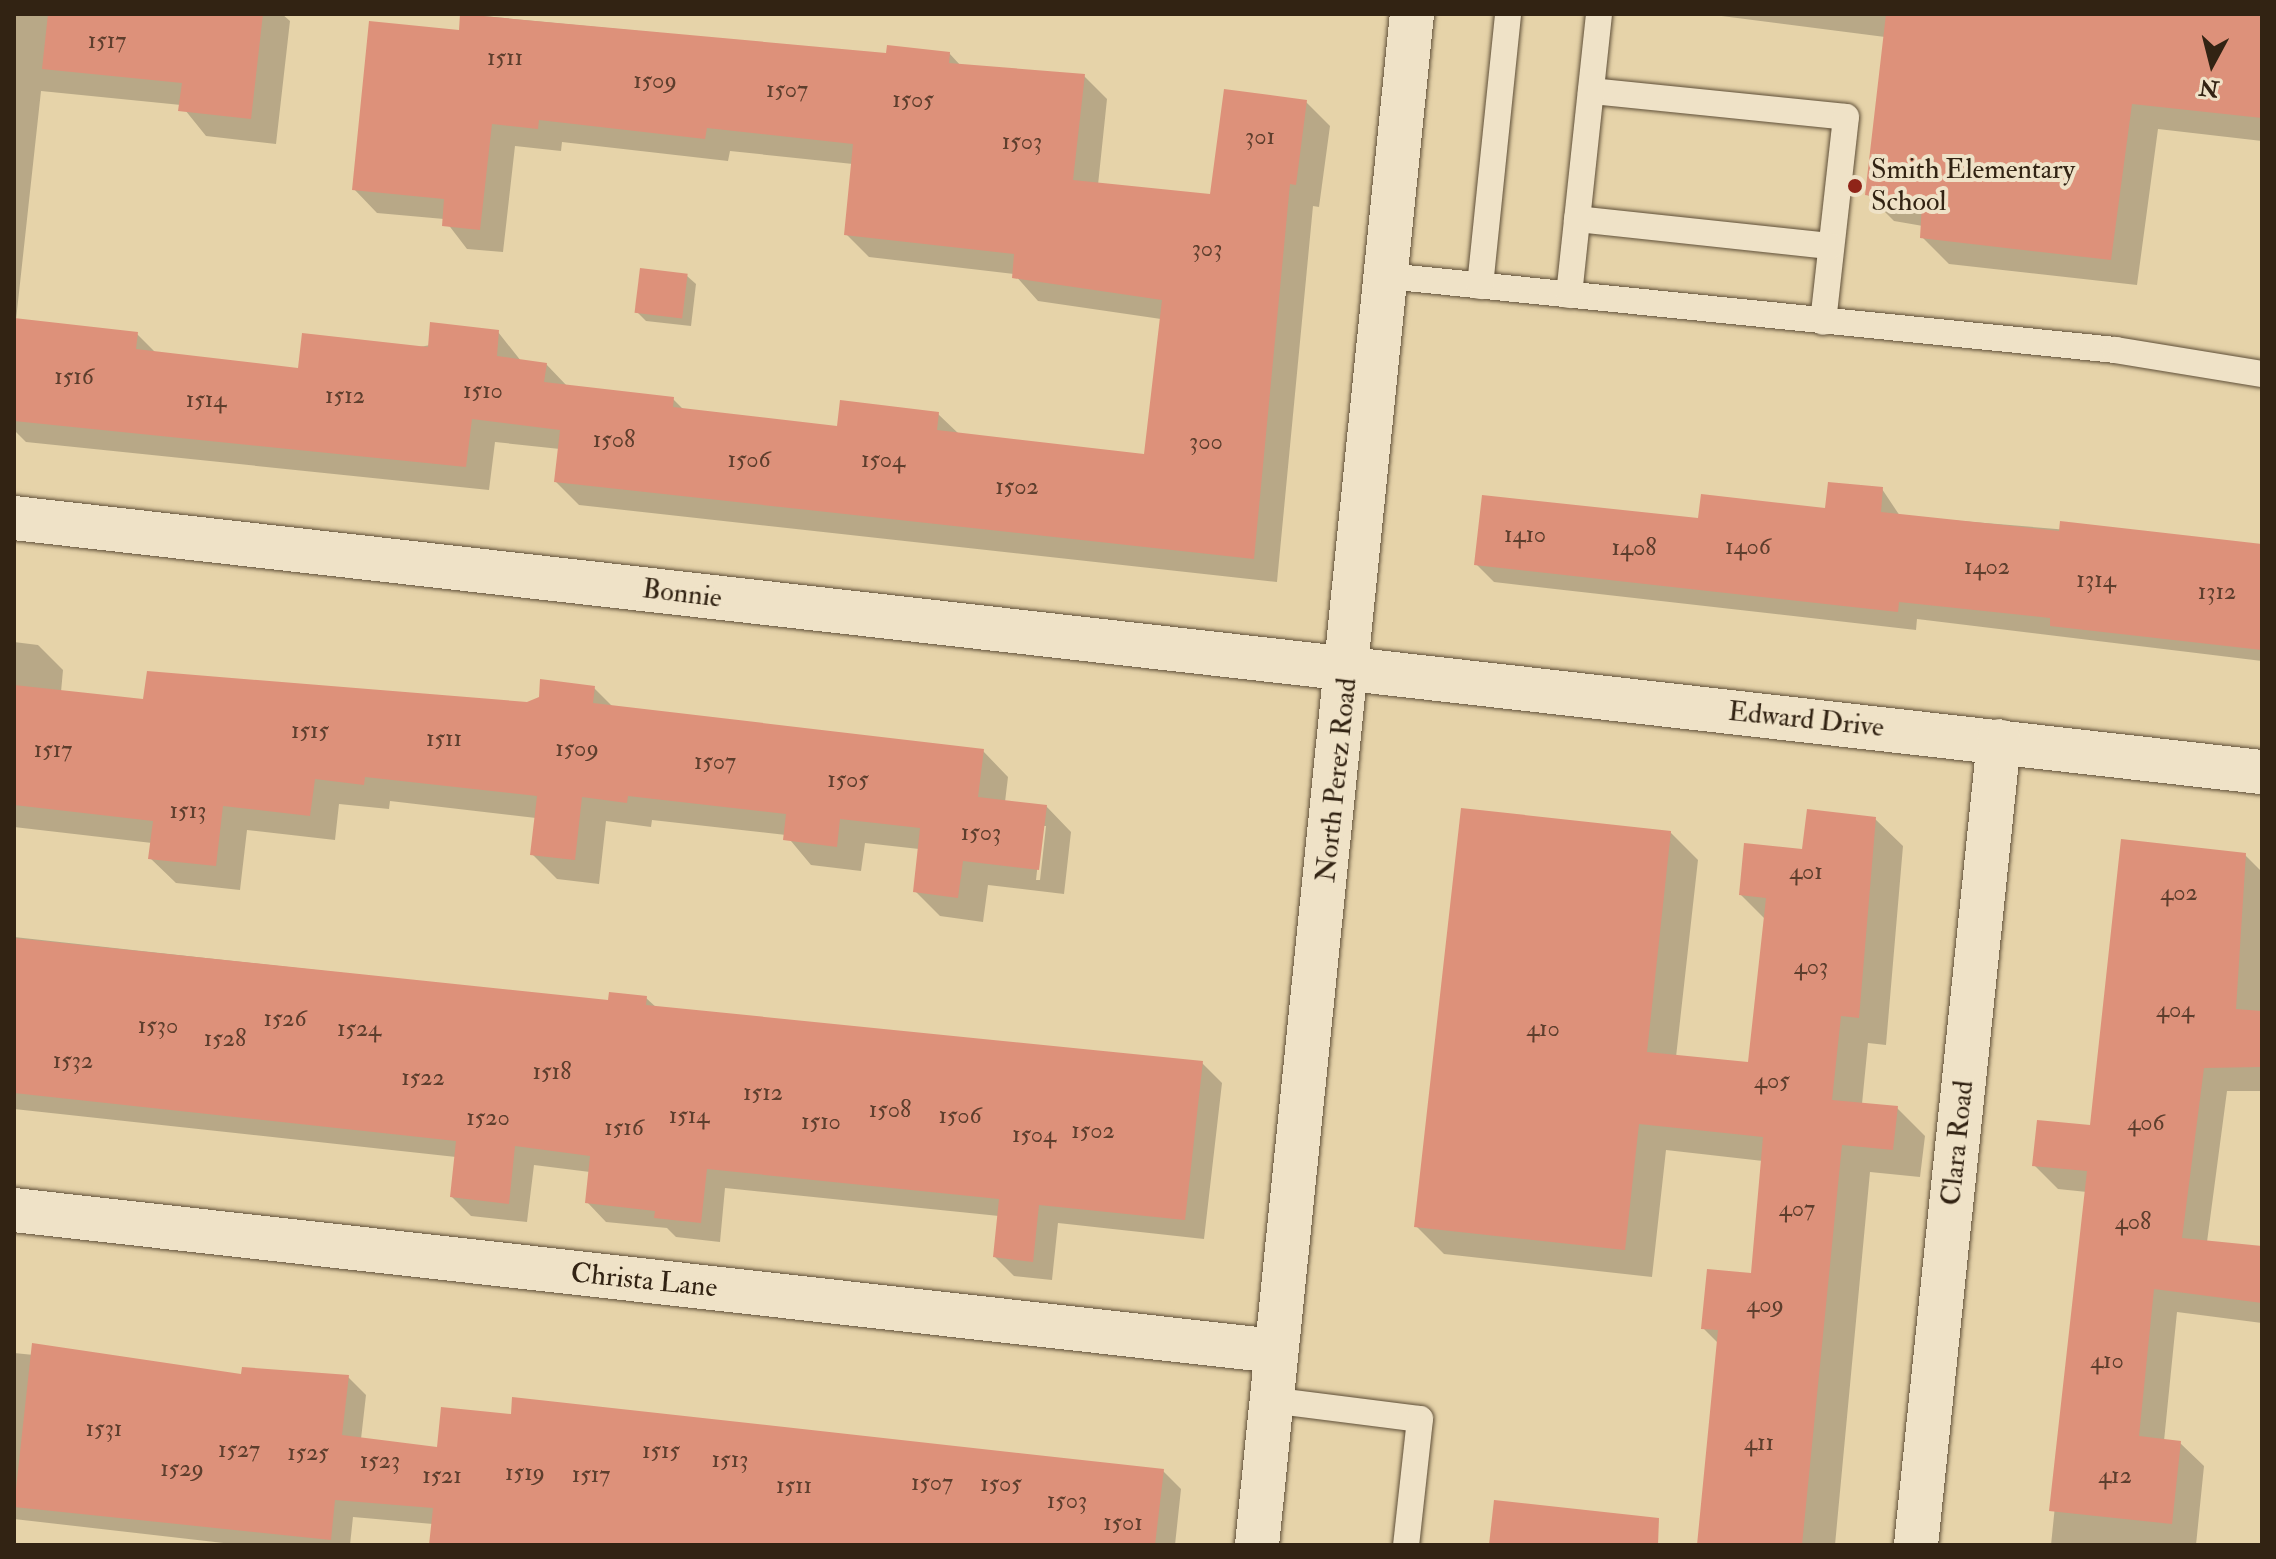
<!DOCTYPE html>
<html>
<head>
<meta charset="utf-8">
<style>
  body { margin:0 }
  #map { position:relative; width:2276px; height:1559px; overflow:hidden; background:#e6d3a9; font-family:"IM FELL Double Pica",serif }
  div>[style] { position:absolute }
  [style*='--x'] { left:calc(var(--x)*1px); top:calc(var(--y)*1px); width:calc(var(--w)*1px); rotate:calc(var(--a)*1deg) }
  .shadow>* { inset:0; background:#0003 }
  .building>* { inset:0; background:#dd917a; transform-origin:0 0 }
  .roads { filter:drop-shadow(0 0 2px #5f4f38) drop-shadow(0 0 2px #5f4f38) }
  .service>* { height:26px; margin:-13px; padding:0 13px; transform-origin:13px; border-radius:13px; background:#efe2c7 }
  .minor>* { height:44px; margin:-22px; padding:0 22px; transform-origin:22px; border-radius:22px; background:#efe2c7 }
  .tertiary>* { height:44px; margin:-22px; padding:0 22px; transform-origin:22px; border-radius:22px; background:#efe2c7 }
  .dots>* { width:22px; height:22px; translate:-50% -50%; box-sizing:border-box; border:4px solid #efe2c7; border-radius:50% }
  span { translate:-50% -50%; white-space:nowrap; text-align:center; line-height:1.15; -webkit-text-stroke:8px #efe2c7; paint-order:stroke }
  .number-label { font-size:24px; color:#5d3e2d }
  .number-label span { -webkit-text-stroke-width:0 }
  .poi-label { font-size:28px; color:#322313 }
  .left { translate:0 -50%; text-align:left }
  .street-label { font-size:28px; color:#322313 }
  .frame { position:absolute; inset:0; border:16px solid #322313; pointer-events:none }
  .north { position:absolute; left:2172px; top:24px; width:80px; height:80px; -webkit-text-stroke:6px #efe2c7; paint-order:stroke; rotate:187deg; font-size:22px; font-weight:700; line-height:32px; text-align:center; color:#322313 }
  .north::after { content:''; display:block; margin:auto; width:28px; height:36px; background:#322313; clip-path:polygon(50% 0,100% 100%,50% 72%,0 100%) }
</style>
</head>
<body>
<div id="map">
  <div class="shadow">
    <div style="clip-path:polygon(14px 14px,282px 14px,290px 21px,276px 144px,206px 136px,181px 105px,41px 91px,16px 320px,137px 334px,156px 353px,300px 370px,498px 332px,521px 361px,546px 364px,568px 387px,673px 399px,684px 410px,839px 428px,938px 414px,959px 434px,1145px 456px,1161px 319px,1038px 301px,1014px 274px,869px 257px,846px 234px,853px 164px,730px 151px,728px 161px,562px 142px,561px 151px,515px 146px,503px 252px,467px 249px,444px 219px,377px 213px,354px 189px,460px 32px,462px 14px,888px 55px,949px 53px,961px 66px,1084px 76px,1107px 99px,1098px 185px,1212px 197px,1306px 102px,1330px 126px,1319px 207px,1313px 206px,1277px 582px,579px 505px,556px 482px,560px 449px,495px 442px,489px 490px,26px 442px,14px 430px)"></div>
    <div style="clip-path:polygon(1706px 14px,2262px 14px,2262px 141px,2158px 129px,2137px 285px,1949px 264px,1922px 237px,1923px 226px,1894px 221px,1867px 194px,1885px 37px)"></div>
    <div style="clip-path:polygon(687px 276px,696px 284px,691px 326px,646px 321px,637px 312px)"></div>
    <div style="clip-path:polygon(1882px 489px,1900px 516px,2262px 546px,2262px 661px,1917px 619px,1916px 630px,1494px 582px,1476px 564px,1700px 520px,1827px 510px)"></div>
    <div style="clip-path:polygon(evenodd,14px 642px,38px 645px,63px 670px,61px 692px,145px 701px,528px 704px,594px 688px,614px 708px,983px 751px,1008px 777px,1005px 802px,1046px 806px,1071px 832px,1064px 894px,988px 885px,983px 922px,940px 916px,915px 891px,919px 849px,865px 843px,861px 871px,811px 865px,786px 835px,652px 820px,651px 827px,606px 821px,599px 884px,557px 879px,532px 854px,536px 818px,390px 801px,389px 809px,339px 804px,335px 840px,247px 830px,240px 890px,176px 883px,150px 858px,152px 843px,14px 827px,14px 642px,1042px 826px,1046px 826px,1040px 880px,1036px 880px,1042px 826px)"></div>
    <div style="clip-path:polygon(1875px 819px,1903px 846px,1886px 1045px,1868px 1043px,1862px 1104px,1897px 1108px,1925px 1136px,1920px 1177px,1870px 1172px,1835px 1545px,1699px 1545px,1719px 1344px,1703px 1328px,1753px 1276px,1763px 1161px,1666px 1150px,1652px 1277px,1444px 1254px,1416px 1226px,1670px 832px,1698px 860px,1676px 1057px,1750px 1064px,1765px 919px,1741px 895px,1804px 851px)"></div>
    <div style="clip-path:polygon(2245px 855px,2262px 872px,2262px 1091px,2227px 1091px,2207px 1242px,2262px 1248px,2262px 1323px,2177px 1312px,2164px 1441px,2180px 1443px,2204px 1466px,2196px 1545px,2051px 1545px,2087px 1192px,2058px 1189px,2034px 1165px,2092px 1128px)"></div>
    <div style="clip-path:polygon(14px 937px,609px 1002px,646px 998px,657px 1008px,1202px 1063px,1222px 1083px,1204px 1239px,1058px 1223px,1052px 1280px,1014px 1276px,995px 1257px,999px 1216px,725px 1188px,720px 1242px,676px 1237px,667px 1228px,606px 1222px,587px 1202px,590px 1172px,534px 1165px,527px 1222px,471px 1216px,452px 1197px,456px 1157px,14px 1109px)"></div>
    <div style="clip-path:polygon(14px 1353px,243px 1376px,348px 1377px,366px 1395px,361px 1439px,438px 1449px,1163px 1471px,1181px 1489px,1175px 1545px,431px 1545px,433px 1524px,353px 1517px,350px 1545px,241px 1545px,14px 1519px)"></div>
  </div>
  <div class="building">
    <div style="clip-path:polygon(48px 14px,263px 14px,251px 119px,178px 111px,182px 83px,42px 69px)"></div>
    <div style="clip-path:polygon(460px 14px,886px 53px,887px 45px,950px 52px,949px 63px,1085px 74px,1073px 180px,1210px 194px,1224px 89px,1307px 100px,1296px 185px,1290px 184px,1254px 559px,554px 482px,560px 430px,472px 419px,466px 467px,14px 421px,14px 318px,138px 332px,136px 349px,298px 368px,302px 333px,428px 347px,430px 322px,499px 330px,497px 356px,547px 363px,544px 382px,674px 397px,673px 407px,837px 426px,840px 400px,939px 412px,937px 430px,1144px 454px,1162px 300px,1012px 278px,1014px 254px,844px 235px,853px 144px,707px 128px,705px 139px,539px 120px,538px 129px,492px 124px,480px 230px,442px 226px,444px 199px,352px 190px,369px 21px,459px 30px)"></div>
    <div style="clip-path:polygon(1886px 14px,2262px 14px,2262px 118px,2132px 104px,2111px 260px,1920px 238px,1922px 204px,1865px 195px)"></div>
    <div style="left:640px;top:268px;width:48px;height:45px;rotate:7deg"></div>
    <div style="clip-path:polygon(1828px 482px,1883px 487px,1881px 512px,2059px 531px,2060px 521px,2262px 544px,2262px 650px,2050px 626px,2050px 618px,1899px 602px,1898px 612px,1474px 565px,1482px 495px,1698px 518px,1701px 494px,1825px 508px)"></div>
    <div style="clip-path:polygon(147px 671px,527px 702px,539px 697px,540px 679px,595px 686px,593px 703px,984px 749px,978px 797px,1047px 805px,1039px 870px,963px 861px,958px 898px,913px 892px,920px 828px,840px 819px,837px 847px,783px 840px,786px 814px,628px 796px,627px 803px,582px 797px,575px 860px,530px 855px,537px 796px,365px 777px,364px 785px,315px 779px,310px 816px,223px 806px,216px 866px,148px 859px,153px 821px,14px 805px,14px 685px,143px 699px)"></div>
    <div style="clip-path:polygon(1461px 808px,1671px 831px,1647px 1052px,1748px 1062px,1766px 898px,1739px 895px,1744px 843px,1802px 849px,1807px 809px,1876px 817px,1859px 1018px,1841px 1016px,1832px 1100px,1898px 1106px,1893px 1150px,1842px 1145px,1802px 1545px,1697px 1545px,1718px 1330px,1701px 1329px,1707px 1269px,1751px 1273px,1763px 1137px,1639px 1124px,1625px 1250px,1414px 1227px)"></div>
    <div style="clip-path:polygon(2121px 839px,2246px 853px,2236px 1009px,2262px 1011px,2262px 1067px,2204px 1068px,2182px 1238px,2262px 1246px,2262px 1303px,2154px 1289px,2139px 1436px,2181px 1441px,2172px 1524px,2049px 1511px,2087px 1171px,2032px 1166px,2037px 1120px,2090px 1125px)"></div>
    <div style="clip-path:polygon(14px 938px,608px 1000px,609px 992px,647px 996px,646px 1005px,1203px 1061px,1185px 1220px,1039px 1205px,1033px 1262px,993px 1257px,999px 1199px,707px 1169px,701px 1223px,654px 1218px,655px 1211px,585px 1203px,590px 1156px,515px 1146px,509px 1204px,450px 1197px,456px 1141px,14px 1093px)"></div>
    <div style="clip-path:polygon(32px 1343px,241px 1374px,242px 1367px,349px 1375px,342px 1435px,437px 1447px,441px 1407px,511px 1414px,512px 1397px,1164px 1469px,1155px 1545px,429px 1545px,433px 1508px,335px 1500px,331px 1540px,14px 1507px)"></div>
    <div style="clip-path:polygon(1494px 1500px,1659px 1518px,1658px 1545px,1489px 1545px)"></div>
  </div>
  <div class="roads">
    <div class="service">
      <div style="--x:1591;--y:91;--w:256;--a:5.8"></div>
      <div style="--x:1846;--y:117;--w:206;--a:96.4"></div>
      <div style="--x:1577;--y:219;--w:255;--a:6.1"></div>
      <div style="--x:1387;--y:276;--w:732;--a:5.8"></div>
      <div style="--x:2115;--y:350;--w:149;--a:9.3"></div>
      <div style="--x:1480;--y:286;--w:273;--a:-84.1"></div>
      <div style="--x:1569;--y:295;--w:283;--a:-83.9"></div>
      <div style="--x:1270;--y:1400;--w:151;--a:7.2"></div>
      <div style="--x:1420;--y:1419;--w:127;--a:96.3"></div>
    </div>
    <div class="minor">
      <div style="--x:14;--y:518;--w:2262;--a:6.45"></div>
      <div style="--x:14;--y:1210;--w:1269;--a:6.38"></div>
      <div style="--x:1916;--y:1545;--w:808;--a:-84.11"></div>
    </div>
    <div class="tertiary">
      <div style="--x:1257;--y:1545;--w:1539;--a:-84.22"></div>
    </div>
  </div>
  <div class="dots">
    <div style="left:1855px;top:186px;background:#8f2418"></div>
  </div>
  <div class="number-label">
    <span style="left:107px;top:41px">1517</span>
    <span style="left:505px;top:58px">1511</span>
    <span style="left:655px;top:81px">1509</span>
    <span style="left:787px;top:90px">1507</span>
    <span style="left:913px;top:100px">1505</span>
    <span style="left:1260px;top:137px">301</span>
    <span style="left:1022px;top:142px">1503</span>
    <span style="left:1207px;top:249px">303</span>
    <span style="left:74px;top:377px">1516</span>
    <span style="left:483px;top:391px">1510</span>
    <span style="left:345px;top:396px">1512</span>
    <span style="left:206px;top:400px">1514</span>
    <span style="left:614px;top:440px">1508</span>
    <span style="left:1206px;top:442px">300</span>
    <span style="left:749px;top:460px">1506</span>
    <span style="left:883px;top:460px">1504</span>
    <span style="left:1017px;top:487px">1502</span>
    <span style="left:1525px;top:535px">1410</span>
    <span style="left:1748px;top:547px">1406</span>
    <span style="left:1634px;top:548px">1408</span>
    <span style="left:1987px;top:567px">1402</span>
    <span style="left:2096px;top:580px">1314</span>
    <span style="left:2217px;top:592px">1312</span>
    <span style="left:310px;top:731px">1515</span>
    <span style="left:444px;top:739px">1511</span>
    <span style="left:577px;top:749px">1509</span>
    <span style="left:53px;top:750px">1517</span>
    <span style="left:715px;top:762px">1507</span>
    <span style="left:848px;top:780px">1505</span>
    <span style="left:188px;top:811px">1513</span>
    <span style="left:981px;top:833px">1503</span>
    <span style="left:1806px;top:872px">401</span>
    <span style="left:2179px;top:893px">402</span>
    <span style="left:1811px;top:967px">403</span>
    <span style="left:2175px;top:1010px">404</span>
    <span style="left:285px;top:1019px">1526</span>
    <span style="left:158px;top:1026px">1530</span>
    <span style="left:359px;top:1029px">1524</span>
    <span style="left:1543px;top:1029px">410</span>
    <span style="left:225px;top:1039px">1528</span>
    <span style="left:73px;top:1061px">1532</span>
    <span style="left:552px;top:1072px">1518</span>
    <span style="left:423px;top:1078px">1522</span>
    <span style="left:1772px;top:1081px">405</span>
    <span style="left:763px;top:1093px">1512</span>
    <span style="left:890px;top:1110px">1508</span>
    <span style="left:689px;top:1116px">1514</span>
    <span style="left:960px;top:1116px">1506</span>
    <span style="left:488px;top:1118px">1520</span>
    <span style="left:821px;top:1122px">1510</span>
    <span style="left:2146px;top:1123px">406</span>
    <span style="left:624px;top:1128px">1516</span>
    <span style="left:1093px;top:1131px">1502</span>
    <span style="left:1034px;top:1135px">1504</span>
    <span style="left:1797px;top:1209px">407</span>
    <span style="left:2133px;top:1222px">408</span>
    <span style="left:1765px;top:1305px">409</span>
    <span style="left:2107px;top:1361px">410</span>
    <span style="left:104px;top:1429px">1531</span>
    <span style="left:1759px;top:1443px">411</span>
    <span style="left:239px;top:1450px">1527</span>
    <span style="left:661px;top:1451px">1515</span>
    <span style="left:308px;top:1453px">1525</span>
    <span style="left:730px;top:1460px">1513</span>
    <span style="left:380px;top:1461px">1523</span>
    <span style="left:182px;top:1469px">1529</span>
    <span style="left:525px;top:1473px">1519</span>
    <span style="left:591px;top:1475px">1517</span>
    <span style="left:442px;top:1476px">1521</span>
    <span style="left:2115px;top:1476px">412</span>
    <span style="left:932px;top:1483px">1507</span>
    <span style="left:1001px;top:1484px">1505</span>
    <span style="left:794px;top:1486px">1511</span>
    <span style="left:1067px;top:1501px">1503</span>
    <span style="left:1123px;top:1523px">1501</span>
  </div>
  <div class="poi-label">
    <span class="left" style="left:1871px;top:186px">Smith Elementary<br>School</span>
  </div>
  <div class="street-label">
    <span style="left:682px;top:594px;rotate:7deg">Bonnie</span>
    <span style="left:1806px;top:720px;rotate:6deg">Edward Drive</span>
    <span style="left:1337px;top:780px;rotate:-84deg">North Perez Road</span>
    <span style="left:1958px;top:1143px;rotate:-84deg">Clara Road</span>
    <span style="left:644px;top:1281px;rotate:6deg">Christa Lane</span>
  </div>
  <div class="frame"></div>
  <div class="north">N</div>
</div>
</body>
</html>
